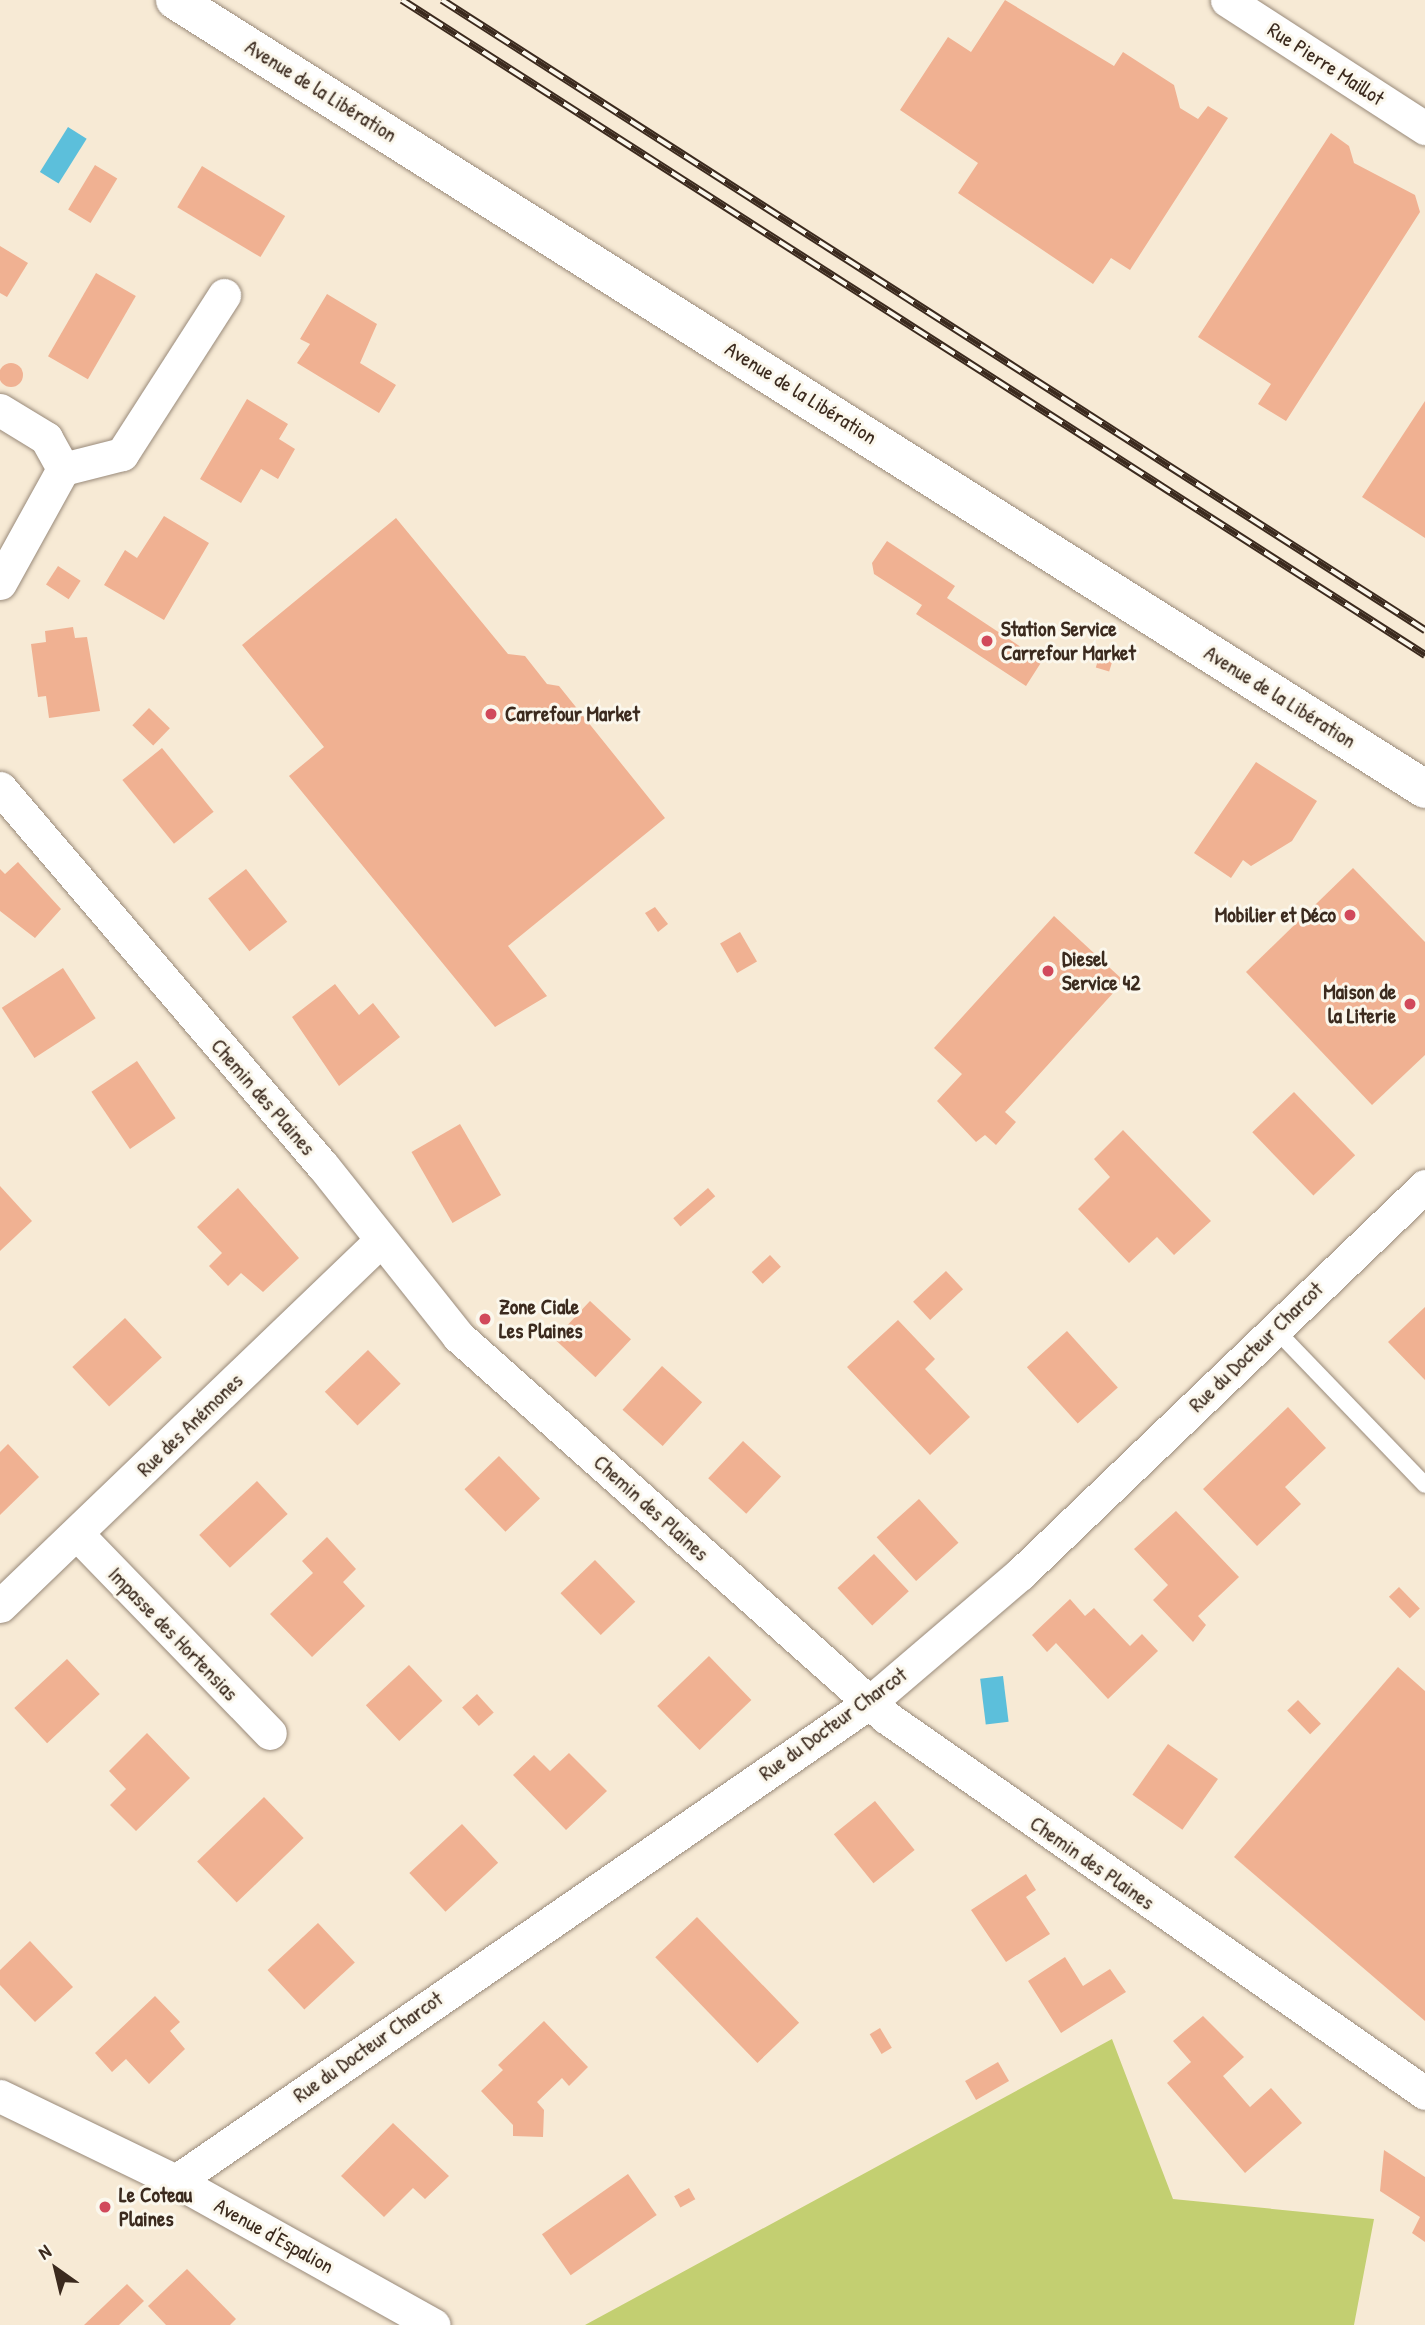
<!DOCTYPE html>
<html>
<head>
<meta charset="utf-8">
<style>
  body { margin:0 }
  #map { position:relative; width:1425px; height:2325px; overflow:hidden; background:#f7ead5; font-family:"Patrick Hand",sans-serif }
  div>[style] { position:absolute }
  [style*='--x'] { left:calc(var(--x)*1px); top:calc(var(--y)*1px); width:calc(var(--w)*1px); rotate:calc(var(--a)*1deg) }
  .green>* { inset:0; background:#c3cf71 }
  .water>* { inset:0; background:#5cbfdb; transform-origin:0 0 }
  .building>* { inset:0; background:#f0b192; transform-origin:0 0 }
  .round { border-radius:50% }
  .roads { filter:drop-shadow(0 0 2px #998a7a) drop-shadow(0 0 2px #998a7a) }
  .lane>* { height:16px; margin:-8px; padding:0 8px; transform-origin:8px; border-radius:8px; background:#fff }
  .street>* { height:33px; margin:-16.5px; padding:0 16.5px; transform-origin:16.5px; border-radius:16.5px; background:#fff }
  .secondary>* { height:38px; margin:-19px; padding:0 19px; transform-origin:19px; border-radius:19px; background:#fff }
  .rail>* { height:8px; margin-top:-4px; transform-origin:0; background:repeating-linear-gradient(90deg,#fbf7ec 0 16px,#3b2a1e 0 32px); box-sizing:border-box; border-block:2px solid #3b2a1e }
  .dots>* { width:19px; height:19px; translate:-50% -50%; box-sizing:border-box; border:4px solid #fbf7ec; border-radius:50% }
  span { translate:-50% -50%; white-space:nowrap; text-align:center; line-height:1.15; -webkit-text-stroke:6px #fbf7ec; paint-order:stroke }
  .street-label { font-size:21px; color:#3b2a1e }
  .poi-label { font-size:21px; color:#3b2a1e; font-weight:700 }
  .left { translate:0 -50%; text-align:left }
  .right { translate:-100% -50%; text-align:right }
  .north { position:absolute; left:21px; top:2234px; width:70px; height:70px; -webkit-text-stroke:5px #fbf7ec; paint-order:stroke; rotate:326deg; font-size:19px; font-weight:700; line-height:28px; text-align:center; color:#3b2a1e }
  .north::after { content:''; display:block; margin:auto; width:24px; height:32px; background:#3b2a1e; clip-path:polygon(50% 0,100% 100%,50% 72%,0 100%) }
</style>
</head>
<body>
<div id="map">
  <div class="green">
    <div style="clip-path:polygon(1112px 2039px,1173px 2199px,1374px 2219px,1354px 2325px,585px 2325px)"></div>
  </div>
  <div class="water">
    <div style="left:68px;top:127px;width:22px;height:53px;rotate:32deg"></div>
    <div style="left:1003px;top:1676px;width:46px;height:23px;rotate:83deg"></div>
  </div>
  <div class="building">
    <div style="clip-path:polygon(1005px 0,1114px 66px,1123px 52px,1174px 85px,1180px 108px,1198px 119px,1208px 106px,1228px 118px,1130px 270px,1111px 258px,1093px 284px,958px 193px,978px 163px,900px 110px,948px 37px,971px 52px)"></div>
    <div style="clip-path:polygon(1331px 133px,1349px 146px,1354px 163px,1415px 195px,1420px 212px,1286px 421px,1258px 404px,1271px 384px,1198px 337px)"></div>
    <div style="left:95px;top:165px;width:26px;height:52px;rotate:31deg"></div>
    <div style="left:202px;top:166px;width:97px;height:48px;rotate:31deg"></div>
    <div style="clip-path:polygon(0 246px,28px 263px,7px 297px,0 293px)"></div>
    <div style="left:96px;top:273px;width:46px;height:96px;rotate:30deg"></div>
    <div style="clip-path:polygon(327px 294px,377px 324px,360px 363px,396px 385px,379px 413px,297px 363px,310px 344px,300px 339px)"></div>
    <div class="round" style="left:-1px;top:363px;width:24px;height:24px"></div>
    <div style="clip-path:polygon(247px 399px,288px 424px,279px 439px,295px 449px,278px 479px,261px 469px,241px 503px,200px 479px)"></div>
    <div style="clip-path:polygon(1425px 401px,1425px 538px,1362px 497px)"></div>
    <div style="clip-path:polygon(164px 516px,209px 543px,164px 620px,104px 585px,125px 550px,137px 558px)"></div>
    <div style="clip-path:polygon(396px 518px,508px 654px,525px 656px,547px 684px,559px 686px,665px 818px,508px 946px,547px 996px,495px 1027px,289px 776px,324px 747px,242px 645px)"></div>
    <div style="clip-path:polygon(887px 541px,955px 586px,947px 598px,1042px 661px,1026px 686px,916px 614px,922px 605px,874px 574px,872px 563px)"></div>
    <div style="left:58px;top:566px;width:27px;height:22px;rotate:33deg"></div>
    <div style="clip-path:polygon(73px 627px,75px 638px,87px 637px,100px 711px,49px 718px,46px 696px,38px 697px,31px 644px,46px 642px,45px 631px)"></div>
    <div style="left:1099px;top:657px;width:14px;height:11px;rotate:17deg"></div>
    <div style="left:149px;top:708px;width:29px;height:24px;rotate:44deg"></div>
    <div style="left:162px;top:748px;width:82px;height:51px;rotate:51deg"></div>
    <div style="clip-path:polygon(1256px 762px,1317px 801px,1292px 841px,1251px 866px,1243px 860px,1231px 878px,1194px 853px)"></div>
    <div style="clip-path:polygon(18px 862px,61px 909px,35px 938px,0 911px,0 869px,5px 874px)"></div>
    <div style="clip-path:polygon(1353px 868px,1425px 942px,1425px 1055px,1372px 1105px,1246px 972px)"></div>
    <div style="left:246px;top:869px;width:67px;height:48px;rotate:52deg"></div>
    <div style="clip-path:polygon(655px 907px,668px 924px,658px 932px,645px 913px)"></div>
    <div style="clip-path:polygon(1054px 916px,1124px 981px,1005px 1112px,1016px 1122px,996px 1145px,985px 1135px,976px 1142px,937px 1101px,962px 1074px,934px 1048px)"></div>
    <div style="left:740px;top:932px;width:34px;height:23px;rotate:60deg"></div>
    <div style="left:63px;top:968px;width:60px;height:73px;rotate:57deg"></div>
    <div style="clip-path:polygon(335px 984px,359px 1015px,373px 1003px,400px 1037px,339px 1086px,292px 1017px)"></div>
    <div style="left:137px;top:1061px;width:69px;height:55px;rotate:56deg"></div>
    <div style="left:1294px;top:1092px;width:88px;height:58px;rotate:46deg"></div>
    <div style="left:460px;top:1124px;width:82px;height:56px;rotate:60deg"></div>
    <div style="clip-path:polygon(1123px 1130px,1211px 1221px,1174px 1255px,1157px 1237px,1129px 1263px,1078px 1209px,1110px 1177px,1094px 1159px)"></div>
    <div style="clip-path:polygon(0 1186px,32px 1221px,0 1251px)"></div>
    <div style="clip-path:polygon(238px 1188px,299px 1258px,263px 1292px,241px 1273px,228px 1286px,209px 1266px,222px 1253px,197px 1227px)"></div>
    <div style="left:708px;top:1188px;width:11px;height:46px;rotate:49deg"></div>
    <div style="left:770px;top:1255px;width:16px;height:25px;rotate:47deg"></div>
    <div style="left:946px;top:1271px;width:25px;height:45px;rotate:47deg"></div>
    <div style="left:590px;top:1301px;width:56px;height:52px;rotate:43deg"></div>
    <div style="clip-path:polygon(1425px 1307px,1425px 1380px,1388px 1342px)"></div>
    <div style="left:125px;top:1318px;width:54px;height:72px;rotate:47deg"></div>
    <div style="clip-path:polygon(898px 1320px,935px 1359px,925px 1369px,970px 1417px,930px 1455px,847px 1367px)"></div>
    <div style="left:1067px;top:1331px;width:76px;height:54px;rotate:48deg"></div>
    <div style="left:368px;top:1350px;width:47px;height:60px;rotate:46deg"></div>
    <div style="left:662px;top:1366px;width:54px;height:59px;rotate:42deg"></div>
    <div style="clip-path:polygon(1288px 1407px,1326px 1448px,1285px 1487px,1301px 1504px,1257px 1546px,1203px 1489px)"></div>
    <div style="left:743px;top:1441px;width:52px;height:51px;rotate:43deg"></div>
    <div style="clip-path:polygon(8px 1444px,39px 1477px,0 1515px,0 1452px)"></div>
    <div style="left:499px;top:1456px;width:59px;height:48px;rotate:46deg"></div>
    <div style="left:257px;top:1481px;width:45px;height:79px;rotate:47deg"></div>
    <div style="left:919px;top:1499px;width:59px;height:57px;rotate:48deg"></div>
    <div style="clip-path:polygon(1176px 1511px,1239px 1577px,1198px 1616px,1206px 1625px,1193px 1642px,1153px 1600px,1168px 1585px,1134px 1549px)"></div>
    <div style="clip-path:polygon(327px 1537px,356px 1569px,343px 1582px,365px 1606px,312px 1657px,270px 1614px,313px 1573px,302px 1561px)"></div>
    <div style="left:874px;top:1554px;width:51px;height:50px;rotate:47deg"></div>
    <div style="left:595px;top:1560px;width:58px;height:48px;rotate:46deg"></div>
    <div style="left:1399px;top:1587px;width:30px;height:14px;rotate:46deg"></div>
    <div style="clip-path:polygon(1070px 1599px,1085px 1616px,1094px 1608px,1130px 1646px,1142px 1634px,1158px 1651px,1108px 1699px,1056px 1643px,1047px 1652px,1032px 1635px)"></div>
    <div style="left:709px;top:1656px;width:61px;height:72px;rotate:46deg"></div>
    <div style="left:67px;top:1659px;width:48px;height:72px;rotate:47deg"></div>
    <div style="left:409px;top:1665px;width:49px;height:59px;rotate:47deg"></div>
    <div style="clip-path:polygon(1398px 1667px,1425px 1691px,1425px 2021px,1234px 1857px)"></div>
    <div style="left:477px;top:1694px;width:25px;height:20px;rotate:48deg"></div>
    <div style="left:1298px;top:1700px;width:33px;height:15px;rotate:46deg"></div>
    <div style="clip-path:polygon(147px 1733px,190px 1778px,136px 1831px,110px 1805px,126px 1789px,109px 1771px)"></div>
    <div style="left:1168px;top:1744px;width:61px;height:62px;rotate:35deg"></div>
    <div style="clip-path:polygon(569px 1753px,607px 1791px,566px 1830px,513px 1775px,534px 1755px,550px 1771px)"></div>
    <div style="left:264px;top:1797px;width:57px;height:93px;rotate:46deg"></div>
    <div style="left:875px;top:1801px;width:63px;height:53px;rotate:51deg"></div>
    <div style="left:462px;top:1824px;width:53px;height:72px;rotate:47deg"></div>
    <div style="clip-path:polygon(1026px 1874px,1036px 1890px,1026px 1897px,1050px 1934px,1006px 1962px,971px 1910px)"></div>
    <div style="left:697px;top:1917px;width:147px;height:58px;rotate:46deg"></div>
    <div style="left:318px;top:1923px;width:54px;height:69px;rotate:47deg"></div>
    <div style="clip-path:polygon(30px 1941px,73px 1987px,35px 2022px,0 1985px,0 1970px)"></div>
    <div style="clip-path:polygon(1065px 1957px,1083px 1986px,1110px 1969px,1126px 1992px,1061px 2033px,1028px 1981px)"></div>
    <div style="clip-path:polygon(155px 1996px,180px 2022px,170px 2031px,185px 2049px,149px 2084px,126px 2059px,112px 2072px,95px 2053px)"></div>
    <div style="clip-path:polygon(1203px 2016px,1244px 2057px,1223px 2076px,1250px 2107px,1271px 2088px,1302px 2123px,1245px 2173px,1167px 2083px,1191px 2062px,1173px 2041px)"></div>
    <div style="clip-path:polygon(544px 2021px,588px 2067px,569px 2086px,562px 2078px,537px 2102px,544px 2110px,543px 2137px,513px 2136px,513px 2125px,481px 2091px,503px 2070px,498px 2065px)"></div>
    <div style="left:880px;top:2028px;width:23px;height:12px;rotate:59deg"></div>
    <div style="left:998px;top:2062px;width:22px;height:38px;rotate:60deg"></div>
    <div style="clip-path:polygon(393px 2123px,449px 2176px,425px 2199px,413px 2188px,384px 2217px,341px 2176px)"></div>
    <div style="clip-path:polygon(1384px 2150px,1425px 2177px,1425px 2242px,1412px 2233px,1420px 2217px,1380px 2191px)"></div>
    <div style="left:628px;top:2174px;width:50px;height:105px;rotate:55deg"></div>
    <div style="left:689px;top:2188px;width:13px;height:17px;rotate:61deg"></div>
    <div style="clip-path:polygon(187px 2269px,236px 2319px,230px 2325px,166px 2325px,148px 2306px)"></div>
    <div style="clip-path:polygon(127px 2284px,144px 2301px,119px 2325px,84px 2325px)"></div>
  </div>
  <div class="roads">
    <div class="lane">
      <div style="--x:1275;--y:1329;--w:216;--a:46.1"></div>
    </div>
    <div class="street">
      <div style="--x:1227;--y:0;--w:236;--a:32.9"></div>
      <div style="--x:0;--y:410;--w:54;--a:31.3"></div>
      <div style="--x:46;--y:438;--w:35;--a:61"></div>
      <div style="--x:0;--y:583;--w:130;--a:-61.1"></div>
      <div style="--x:63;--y:469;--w:61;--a:-14.3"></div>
      <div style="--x:122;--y:454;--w:189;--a:-57.3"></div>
      <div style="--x:0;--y:788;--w:497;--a:49.5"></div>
      <div style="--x:323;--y:1166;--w:217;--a:51.5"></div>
      <div style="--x:458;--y:1336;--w:573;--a:41.68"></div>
      <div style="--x:886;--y:1717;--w:657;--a:34.9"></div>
      <div style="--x:77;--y:1534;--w:277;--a:45.9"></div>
      <div style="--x:0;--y:1606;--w:525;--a:-43.84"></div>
      <div style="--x:0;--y:2096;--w:195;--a:25.8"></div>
      <div style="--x:176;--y:2181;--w:295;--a:29.2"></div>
      <div style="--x:176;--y:2181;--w:843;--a:-34.61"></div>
      <div style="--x:870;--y:1702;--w:197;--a:-40.5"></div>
      <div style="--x:1020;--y:1574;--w:561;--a:-43.77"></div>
    </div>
    <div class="secondary">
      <div style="--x:175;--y:0;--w:1478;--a:32.26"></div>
    </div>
  </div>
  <div class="rail">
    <div style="--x:402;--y:0;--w:1215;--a:32.63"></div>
    <div style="--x:442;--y:0;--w:1168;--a:32.66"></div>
  </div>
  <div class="dots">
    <div style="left:987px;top:641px;background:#d1495b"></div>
    <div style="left:491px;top:714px;background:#d1495b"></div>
    <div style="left:1350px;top:915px;background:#d1495b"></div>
    <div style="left:1048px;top:971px;background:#d1495b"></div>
    <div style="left:1410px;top:1004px;background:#d1495b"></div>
    <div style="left:485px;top:1319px;background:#d1495b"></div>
    <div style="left:105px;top:2207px;background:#d1495b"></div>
  </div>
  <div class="street-label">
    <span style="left:1326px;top:64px;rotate:33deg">Rue Pierre Maillot</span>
    <span style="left:321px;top:91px;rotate:32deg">Avenue de la Libération</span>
    <span style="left:801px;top:393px;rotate:32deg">Avenue de la Libération</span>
    <span style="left:1280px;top:697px;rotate:32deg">Avenue de la Libération</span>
    <span style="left:263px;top:1097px;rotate:49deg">Chemin des Plaines</span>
    <span style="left:1256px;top:1347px;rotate:-44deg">Rue du Docteur Charcot</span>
    <span style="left:190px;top:1425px;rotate:-44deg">Rue des Anémones</span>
    <span style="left:651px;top:1508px;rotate:42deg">Chemin des Plaines</span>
    <span style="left:173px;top:1634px;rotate:46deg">Impasse des Hortensias</span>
    <span style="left:833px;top:1724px;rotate:-36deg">Rue du Docteur Charcot</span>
    <span style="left:1092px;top:1863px;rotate:35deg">Chemin des Plaines</span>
    <span style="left:368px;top:2047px;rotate:-35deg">Rue du Docteur Charcot</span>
    <span style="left:274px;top:2236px;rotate:29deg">Avenue d'Espalion</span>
  </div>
  <div class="poi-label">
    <span class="left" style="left:1001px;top:641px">Station Service<br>Carrefour Market</span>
    <span class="left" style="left:505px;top:714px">Carrefour Market</span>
    <span class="right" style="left:1336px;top:915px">Mobilier et Déco</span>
    <span class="left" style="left:1062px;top:971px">Diesel<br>Service 42</span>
    <span class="right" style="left:1396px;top:1004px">Maison de<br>la Literie</span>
    <span class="left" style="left:499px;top:1319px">Zone Ciale<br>Les Plaines</span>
    <span class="left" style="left:119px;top:2207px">Le Coteau<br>Plaines</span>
  </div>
  <div class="north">N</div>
</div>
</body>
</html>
